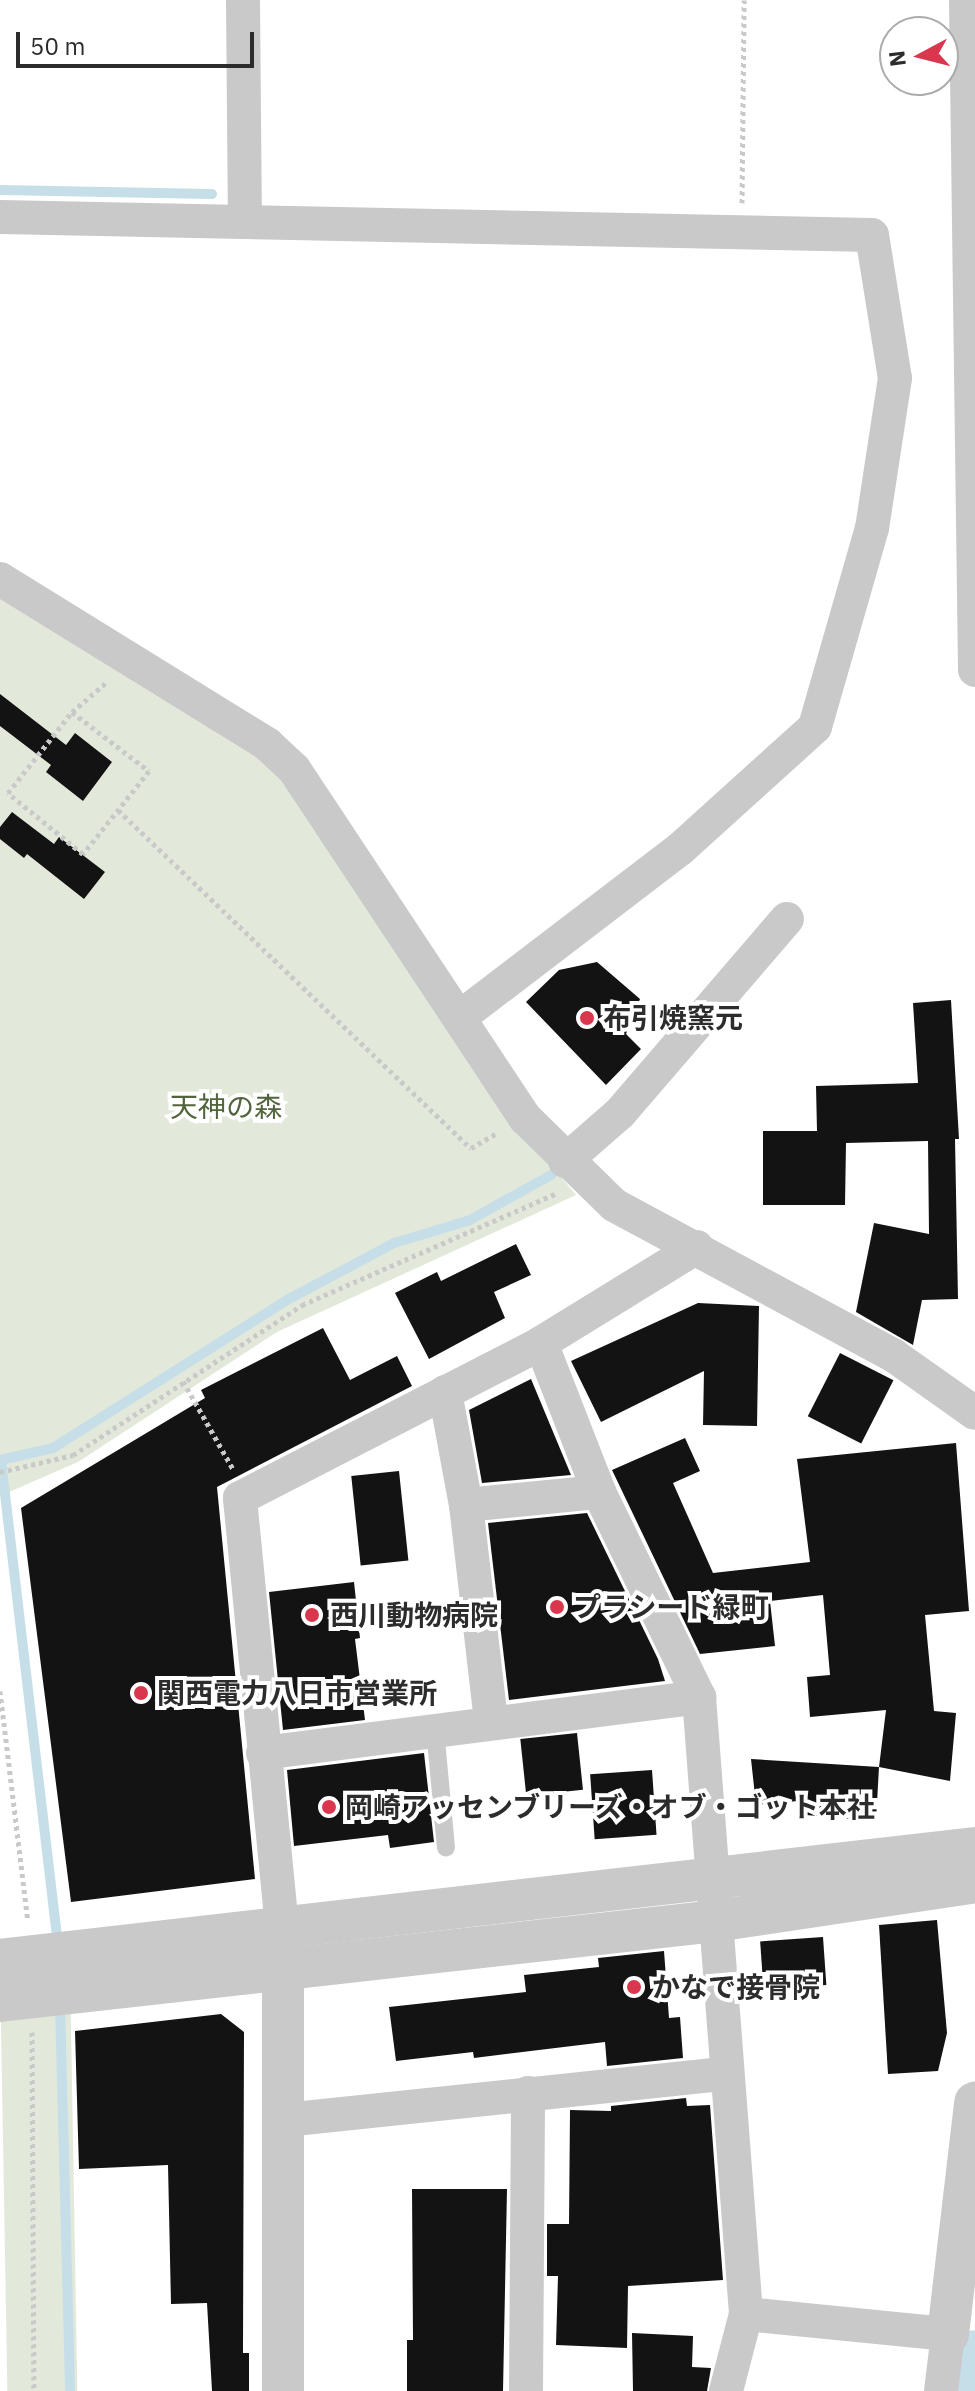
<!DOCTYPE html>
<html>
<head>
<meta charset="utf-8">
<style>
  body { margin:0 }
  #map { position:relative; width:975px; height:2391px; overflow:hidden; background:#fff; font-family:"IBM Plex Sans","Noto Sans JP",sans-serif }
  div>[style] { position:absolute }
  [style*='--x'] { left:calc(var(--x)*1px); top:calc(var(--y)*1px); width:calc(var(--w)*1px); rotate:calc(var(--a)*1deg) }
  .green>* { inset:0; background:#e3e9da; transform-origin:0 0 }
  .stream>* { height:10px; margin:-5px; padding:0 5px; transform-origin:5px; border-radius:5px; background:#c6dee8 }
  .river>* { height:58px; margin:-29px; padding:0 29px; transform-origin:29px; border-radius:29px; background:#c6dee8 }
  .building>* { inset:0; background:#131313; transform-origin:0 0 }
  .path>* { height:5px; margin-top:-2.5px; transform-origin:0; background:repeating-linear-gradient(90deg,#c9c9c9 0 4px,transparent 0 8px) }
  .service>* { height:18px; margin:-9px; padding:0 9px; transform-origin:9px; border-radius:9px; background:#c9c9c9 }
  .minor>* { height:34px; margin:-17px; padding:0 17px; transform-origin:17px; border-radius:17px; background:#c9c9c9 }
  .tertiary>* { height:42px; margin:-21px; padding:0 21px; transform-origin:21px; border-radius:21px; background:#c9c9c9 }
  .dots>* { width:22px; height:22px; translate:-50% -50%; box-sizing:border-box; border:4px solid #fff; border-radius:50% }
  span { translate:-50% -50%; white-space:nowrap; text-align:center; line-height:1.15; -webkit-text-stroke:8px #fff; paint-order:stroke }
  .poi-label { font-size:28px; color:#2c2c2c; font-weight:700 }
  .left { translate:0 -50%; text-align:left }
  .park-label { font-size:28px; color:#52643c }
  .north { position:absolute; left:879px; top:16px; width:80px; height:80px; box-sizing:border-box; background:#fff; border:2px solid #ababab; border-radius:50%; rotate:263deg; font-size:22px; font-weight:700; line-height:32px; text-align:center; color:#2c2c2c }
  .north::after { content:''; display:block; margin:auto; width:28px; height:36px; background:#da374f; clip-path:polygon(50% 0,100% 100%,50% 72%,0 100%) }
  .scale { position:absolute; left:16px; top:32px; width:238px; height:36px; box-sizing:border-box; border:4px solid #2c2c2c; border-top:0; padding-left:10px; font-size:24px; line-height:28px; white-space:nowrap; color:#2c2c2c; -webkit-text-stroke:6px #fff; paint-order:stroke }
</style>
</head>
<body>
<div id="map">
  <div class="green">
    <div style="clip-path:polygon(0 594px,255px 755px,281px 779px,473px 1070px,576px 1195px,277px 1332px,78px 1462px,0 1496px)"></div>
    <div style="left:70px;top:1969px;width:422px;height:70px;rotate:89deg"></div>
  </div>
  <div class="stream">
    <div style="--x:0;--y:190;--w:212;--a:1.1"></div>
    <div style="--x:0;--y:1460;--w:54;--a:-12.8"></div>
    <div style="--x:53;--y:1448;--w:277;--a:-32.3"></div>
    <div style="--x:287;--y:1300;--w:121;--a:-28"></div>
    <div style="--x:394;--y:1243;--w:79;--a:-16.8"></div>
    <div style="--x:470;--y:1220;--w:93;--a:-29.1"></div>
    <div style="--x:1;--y:1460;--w:488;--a:83.3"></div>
    <div style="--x:60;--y:2005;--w:386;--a:88.5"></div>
  </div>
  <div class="river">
    <div style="--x:971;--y:2391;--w:32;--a:-83"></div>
  </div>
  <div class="building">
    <div style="clip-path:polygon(0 694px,66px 745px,75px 733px,112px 762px,83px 801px,46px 772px,51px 765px,0 726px)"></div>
    <div style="clip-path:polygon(12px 812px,54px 844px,59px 837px,105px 872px,84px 899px,27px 854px,24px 858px,0 839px,0 827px)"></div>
    <div style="clip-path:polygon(597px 962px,640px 999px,626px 1034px,641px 1049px,606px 1085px,526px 1002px,559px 970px)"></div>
    <div style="clip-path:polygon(951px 1000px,959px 1139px,955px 1139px,958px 1299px,922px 1300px,913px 1345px,856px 1312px,874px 1223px,929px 1234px,928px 1141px,846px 1143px,845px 1205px,763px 1205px,763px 1131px,817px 1131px,816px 1086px,918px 1083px,913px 1003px)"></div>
    <div style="clip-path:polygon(516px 1244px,531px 1275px,494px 1292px,505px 1318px,429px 1359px,395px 1293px,437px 1272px,441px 1281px)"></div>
    <div style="clip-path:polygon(698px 1303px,759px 1306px,757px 1426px,703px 1425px,704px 1371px,601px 1422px,571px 1361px)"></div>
    <div style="clip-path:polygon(323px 1328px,350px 1380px,397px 1356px,412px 1386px,217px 1487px,255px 1879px,71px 1902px,21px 1508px,205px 1398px,201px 1390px)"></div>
    <div style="left:840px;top:1353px;width:60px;height:71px;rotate:27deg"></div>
    <div style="clip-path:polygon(531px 1379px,571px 1475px,482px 1483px,469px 1410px)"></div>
    <div style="clip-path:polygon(685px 1438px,700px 1471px,673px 1483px,713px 1573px,810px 1562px,797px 1459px,956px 1443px,969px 1611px,925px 1615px,934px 1711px,956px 1713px,950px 1781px,879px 1767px,886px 1710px,810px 1717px,807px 1677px,830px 1675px,823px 1595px,770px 1601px,775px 1646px,700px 1654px,612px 1470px)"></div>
    <div style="left:399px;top:1471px;width:90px;height:48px;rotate:84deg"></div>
    <div style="clip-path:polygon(587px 1513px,658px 1659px,665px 1681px,509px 1700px,488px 1523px)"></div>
    <div style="clip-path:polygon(354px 1582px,360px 1638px,355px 1639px,365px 1720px,283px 1730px,269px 1592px)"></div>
    <div style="left:577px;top:1733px;width:57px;height:57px;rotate:84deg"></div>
    <div style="clip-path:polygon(424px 1753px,434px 1842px,390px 1848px,388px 1835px,294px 1846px,287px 1770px)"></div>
    <div style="clip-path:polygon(751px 1759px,879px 1767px,876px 1821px,806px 1815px,808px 1800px,756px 1805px)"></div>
    <div style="left:652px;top:1770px;width:65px;height:62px;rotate:86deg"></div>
    <div style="clip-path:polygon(937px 1920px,947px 2033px,938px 2071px,888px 2074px,879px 1925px)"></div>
    <div style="left:823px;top:1937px;width:48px;height:63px;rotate:86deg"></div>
    <div style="clip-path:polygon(664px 1951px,669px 2018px,680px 2017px,683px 2058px,607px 2066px,605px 2042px,474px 2058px,473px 2052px,396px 2061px,389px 2007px,526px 1992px,524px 1975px,599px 1967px,598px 1958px)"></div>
    <div style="clip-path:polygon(221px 2014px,244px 2032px,243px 2353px,249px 2353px,249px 2391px,212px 2391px,207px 2303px,171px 2304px,168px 2165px,79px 2169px,75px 2031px)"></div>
    <div style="clip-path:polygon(686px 2098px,687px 2106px,710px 2105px,723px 2280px,628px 2286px,627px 2348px,556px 2345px,558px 2276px,547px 2276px,547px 2224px,569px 2224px,570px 2110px,611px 2111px,611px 2106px)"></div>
    <div style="clip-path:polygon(412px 2189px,507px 2189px,503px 2391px,407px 2391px,407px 2340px,413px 2340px)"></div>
    <div style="clip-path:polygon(632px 2333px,693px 2336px,692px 2367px,711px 2368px,707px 2391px,633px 2391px)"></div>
  </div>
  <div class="path">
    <div style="--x:742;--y:203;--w:203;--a:-89.4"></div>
    <div style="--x:72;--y:712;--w:97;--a:37.5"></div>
    <div style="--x:149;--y:771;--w:106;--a:128.5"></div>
    <div style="--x:83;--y:854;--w:97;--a:-140.9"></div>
    <div style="--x:8;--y:793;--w:103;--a:-51.7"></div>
    <div style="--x:72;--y:712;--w:48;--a:-40.7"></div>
    <div style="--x:118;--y:810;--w:489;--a:43.8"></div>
    <div style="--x:471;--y:1148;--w:32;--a:-30"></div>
    <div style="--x:183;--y:1381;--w:101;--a:60.4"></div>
    <div style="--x:0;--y:1472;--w:75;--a:-13.1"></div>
    <div style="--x:73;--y:1455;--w:274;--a:-33.2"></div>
    <div style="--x:302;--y:1305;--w:279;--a:-23.7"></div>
    <div style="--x:0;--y:1691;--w:232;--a:83.1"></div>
    <div style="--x:32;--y:2032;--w:359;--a:89.7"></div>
  </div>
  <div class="service">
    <div style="--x:435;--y:1729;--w:119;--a:84.7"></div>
  </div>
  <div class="minor">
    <div style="--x:243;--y:0;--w:221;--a:89.5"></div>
    <div style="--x:966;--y:0;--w:670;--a:89.23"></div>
    <div style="--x:0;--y:217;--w:872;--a:1.18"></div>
    <div style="--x:872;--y:235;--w:145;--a:80.9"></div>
    <div style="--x:895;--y:378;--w:152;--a:98.7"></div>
    <div style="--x:872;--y:528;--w:207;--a:106"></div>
    <div style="--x:815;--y:727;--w:182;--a:137.9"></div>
    <div style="--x:680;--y:849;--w:278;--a:142.6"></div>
    <div style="--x:0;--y:579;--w:314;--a:31.7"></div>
    <div style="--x:267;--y:744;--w:37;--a:43"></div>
    <div style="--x:294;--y:769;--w:419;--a:56.5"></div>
    <div style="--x:525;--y:1118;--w:124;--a:44.3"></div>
    <div style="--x:614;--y:1205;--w:317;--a:28.3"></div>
    <div style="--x:893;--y:1355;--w:100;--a:35.3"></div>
    <div style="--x:565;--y:1161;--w:73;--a:-41.1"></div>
    <div style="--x:620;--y:1113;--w:256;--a:-49.3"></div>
    <div style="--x:541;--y:1343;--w:160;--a:68.7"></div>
    <div style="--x:599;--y:1492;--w:228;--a:64"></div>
    <div style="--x:699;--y:1697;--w:619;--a:85.64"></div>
    <div style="--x:746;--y:2314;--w:80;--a:104.6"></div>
    <div style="--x:445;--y:1392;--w:115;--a:79.5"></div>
    <div style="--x:466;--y:1505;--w:217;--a:83.4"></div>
    <div style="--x:466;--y:1505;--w:134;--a:-5.6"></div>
    <div style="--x:263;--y:1753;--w:440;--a:-7.3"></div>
    <div style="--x:282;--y:1927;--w:431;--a:-95.6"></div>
    <div style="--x:240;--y:1498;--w:339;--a:-27.2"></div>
    <div style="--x:541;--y:1343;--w:183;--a:-31.6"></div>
    <div style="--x:285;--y:2120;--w:443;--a:-6"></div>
    <div style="--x:746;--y:2314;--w:203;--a:5.7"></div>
    <div style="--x:948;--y:2334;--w:57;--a:97"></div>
    <div style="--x:526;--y:2391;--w:298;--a:-89.6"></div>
  </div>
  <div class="tertiary">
    <div style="--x:283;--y:1945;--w:446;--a:90"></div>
    <div style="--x:0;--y:1960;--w:981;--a:-6.55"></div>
    <div style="--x:0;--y:2001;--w:719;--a:-6.38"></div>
    <div style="--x:715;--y:1921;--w:263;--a:-8.5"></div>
    <div style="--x:948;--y:2334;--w:233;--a:-83.3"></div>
  </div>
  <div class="dots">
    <div style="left:587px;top:1018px;background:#da374f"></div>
    <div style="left:557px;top:1607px;background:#da374f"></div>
    <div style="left:312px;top:1615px;background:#da374f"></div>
    <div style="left:141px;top:1693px;background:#da374f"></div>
    <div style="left:329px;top:1807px;background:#da374f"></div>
    <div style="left:634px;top:1987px;background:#da374f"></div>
  </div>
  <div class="poi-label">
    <span class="left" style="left:603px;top:1018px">布引焼窯元</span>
    <span class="left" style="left:573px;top:1607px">プラシード緑町</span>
    <span class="left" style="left:330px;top:1615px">西川動物病院</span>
    <span class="left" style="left:157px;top:1693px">関西電力八日市営業所</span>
    <span class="left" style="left:345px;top:1807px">岡崎アッセンブリーズ・オブ・ゴット本社</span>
    <span class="left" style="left:652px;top:1987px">かなで接骨院</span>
  </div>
  <div class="park-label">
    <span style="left:226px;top:1107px">天神の森</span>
  </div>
  <div class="north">N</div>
  <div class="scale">50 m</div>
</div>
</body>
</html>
